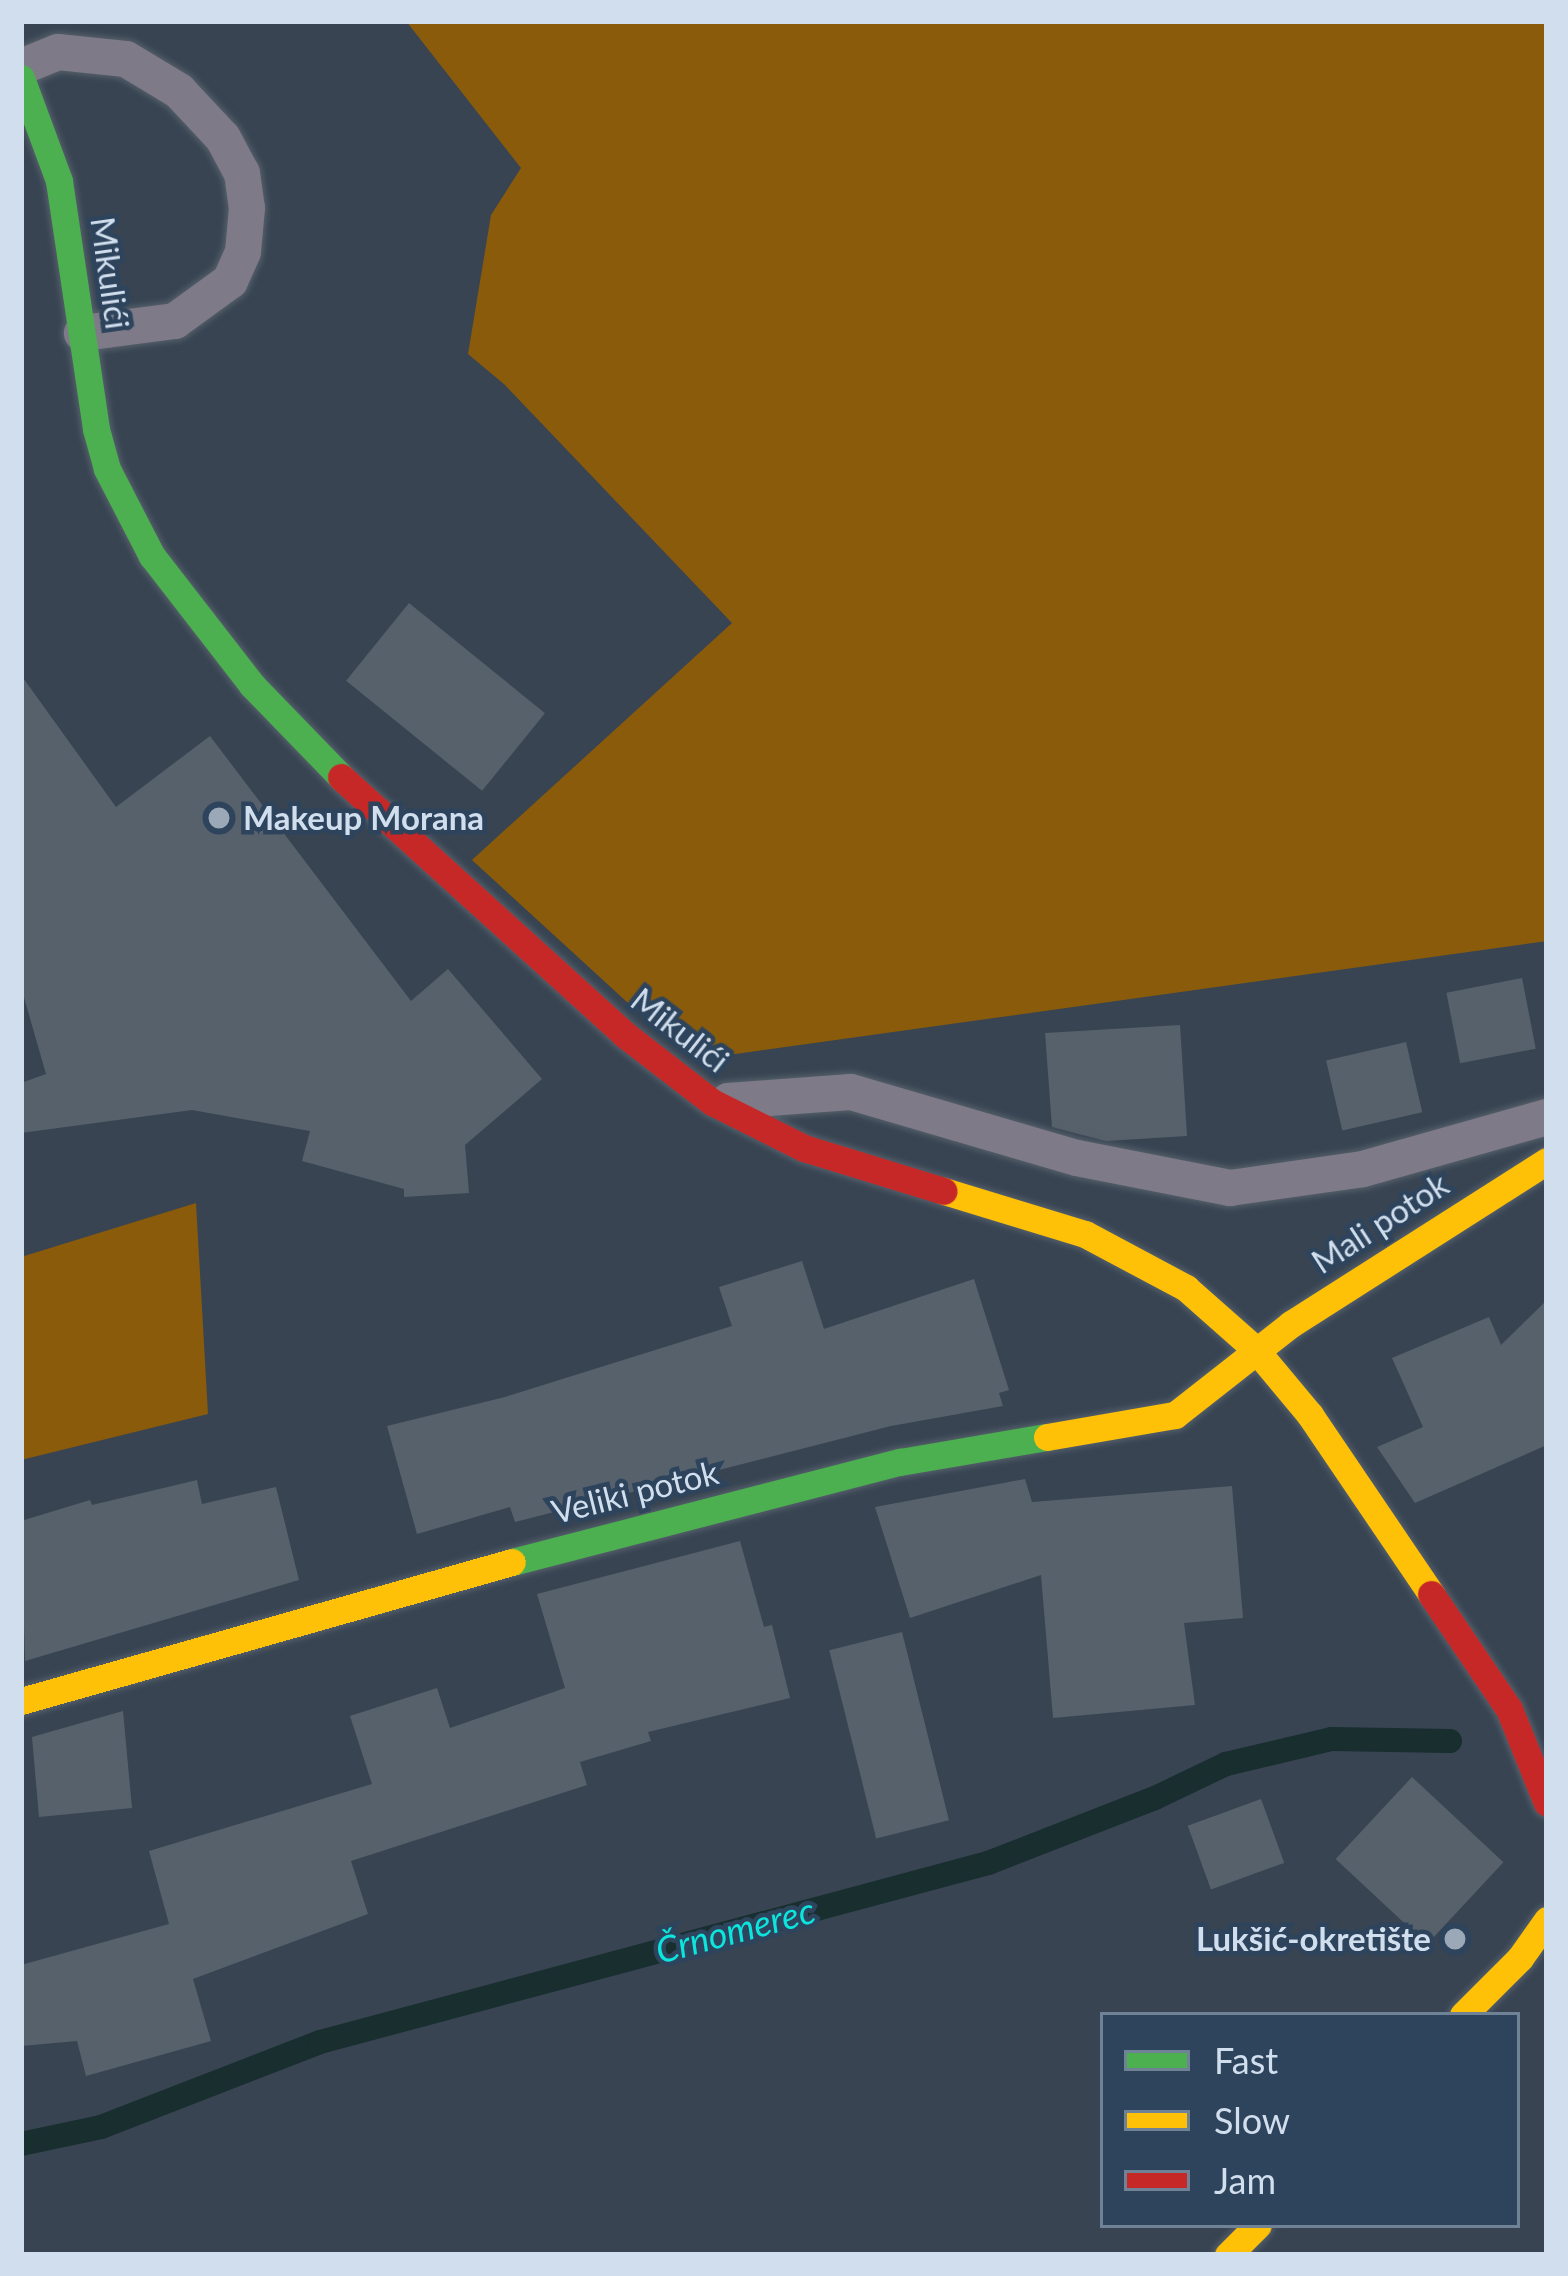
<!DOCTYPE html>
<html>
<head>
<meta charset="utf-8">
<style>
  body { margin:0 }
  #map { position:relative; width:1568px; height:2276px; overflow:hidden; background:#384452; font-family:Lato,sans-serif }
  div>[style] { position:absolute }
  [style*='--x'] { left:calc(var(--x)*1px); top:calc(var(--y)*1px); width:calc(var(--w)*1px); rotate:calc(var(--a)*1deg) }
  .green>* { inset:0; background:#895b0b }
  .stream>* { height:24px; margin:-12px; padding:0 12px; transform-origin:12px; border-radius:12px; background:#182e2f }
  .building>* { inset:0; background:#57616c; transform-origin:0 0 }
  .roads { filter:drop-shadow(0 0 3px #55606b) drop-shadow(0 0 3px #55606b) }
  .lane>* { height:36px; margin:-18px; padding:0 18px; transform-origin:18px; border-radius:18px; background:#7f7a88 }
  .fast>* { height:27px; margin:-13.5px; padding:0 13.5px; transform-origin:13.5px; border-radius:13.5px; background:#4caf50 }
  .slow>* { height:27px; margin:-13.5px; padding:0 13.5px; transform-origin:13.5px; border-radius:13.5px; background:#ffc107 }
  .jam>* { height:27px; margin:-13.5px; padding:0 13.5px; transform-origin:13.5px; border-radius:13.5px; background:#c62828 }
  .dots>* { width:33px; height:33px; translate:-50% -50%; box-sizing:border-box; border:6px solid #2d445c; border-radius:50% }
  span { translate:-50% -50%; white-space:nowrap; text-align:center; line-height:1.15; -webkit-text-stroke:9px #2d445c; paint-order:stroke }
  .street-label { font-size:33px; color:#d1deed }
  .poi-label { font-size:33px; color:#d1deed; font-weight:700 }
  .left { translate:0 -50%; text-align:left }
  .right { translate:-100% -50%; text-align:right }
  .water-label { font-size:36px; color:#0ce4de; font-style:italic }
  .frame { position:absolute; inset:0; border:24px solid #d1deed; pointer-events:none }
  .legend { position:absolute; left:1100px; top:2012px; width:420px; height:216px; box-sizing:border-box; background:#2d445c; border:3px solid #6f8296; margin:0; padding:15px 21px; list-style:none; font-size:36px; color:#d1deed }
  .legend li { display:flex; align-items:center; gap:24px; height:60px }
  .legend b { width:60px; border:3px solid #6f8296 }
</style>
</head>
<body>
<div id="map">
  <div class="green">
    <div style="clip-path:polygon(406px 21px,1547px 21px,1547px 941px,721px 1056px,628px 1003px,472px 860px,732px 623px,505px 385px,468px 354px,491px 215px,521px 168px)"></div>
    <div style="clip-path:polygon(196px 1203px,208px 1414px,21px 1460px,21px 1257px)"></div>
  </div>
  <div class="stream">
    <div style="--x:21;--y:2144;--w:82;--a:-12"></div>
    <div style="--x:101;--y:2127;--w:235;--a:-21.2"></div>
    <div style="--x:320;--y:2042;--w:692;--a:-15"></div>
    <div style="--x:988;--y:1863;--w:179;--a:-21.3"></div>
    <div style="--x:1155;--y:1798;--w:79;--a:-25.6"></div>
    <div style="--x:1226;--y:1764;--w:109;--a:-13.3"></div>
    <div style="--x:1332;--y:1739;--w:118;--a:1"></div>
  </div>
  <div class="building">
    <div style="left:409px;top:603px;width:175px;height:100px;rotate:39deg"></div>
    <div style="clip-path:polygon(21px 675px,116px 807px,210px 736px,411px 1001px,448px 969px,542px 1079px,465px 1145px,469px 1193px,404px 1197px,404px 1189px,302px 1161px,310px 1131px,192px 1110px,21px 1133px,21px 1083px,46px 1074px,21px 987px)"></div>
    <div style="left:1522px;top:978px;width:72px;height:77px;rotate:79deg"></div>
    <div style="clip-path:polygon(1180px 1025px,1187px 1136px,1106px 1141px,1052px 1127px,1045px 1033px)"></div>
    <div style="left:1406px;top:1042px;width:72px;height:82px;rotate:77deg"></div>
    <div style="clip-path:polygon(802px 1261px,824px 1329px,974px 1279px,1009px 1390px,999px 1393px,1003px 1406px,891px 1426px,515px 1522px,510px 1507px,417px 1534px,387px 1426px,505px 1397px,732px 1326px,719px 1287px)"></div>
    <div style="clip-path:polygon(1547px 1300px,1547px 1445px,1415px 1503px,1377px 1447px,1423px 1427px,1392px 1358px,1489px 1317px,1501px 1345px)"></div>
    <div style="clip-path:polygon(1025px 1479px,1032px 1502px,1232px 1486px,1243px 1618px,1184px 1623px,1195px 1705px,1053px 1718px,1041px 1575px,910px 1618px,875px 1507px)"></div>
    <div style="clip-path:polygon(197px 1480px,202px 1504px,276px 1487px,299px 1580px,25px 1661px,21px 1521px,90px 1500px,92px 1505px)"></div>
    <div style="clip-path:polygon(740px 1541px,764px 1627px,772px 1625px,790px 1698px,648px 1732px,651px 1741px,580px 1762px,587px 1785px,351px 1861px,368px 1914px,193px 1979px,211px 2041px,86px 2076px,77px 2041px,21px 2046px,21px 1965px,169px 1924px,149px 1851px,372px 1784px,350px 1716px,437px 1688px,450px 1728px,565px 1688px,537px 1594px)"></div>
    <div style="left:902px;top:1632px;width:194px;height:75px;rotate:76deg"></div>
    <div style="clip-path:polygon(123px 1711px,132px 1808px,39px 1817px,32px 1737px)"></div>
    <div style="left:1412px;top:1777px;width:125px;height:112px;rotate:43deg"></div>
    <div style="left:1261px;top:1799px;width:68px;height:78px;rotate:70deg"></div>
  </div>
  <div class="roads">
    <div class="lane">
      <div style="--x:21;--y:67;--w:40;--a:-22"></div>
      <div style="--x:58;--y:52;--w:68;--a:5.9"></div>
      <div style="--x:126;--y:59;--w:62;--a:31.1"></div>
      <div style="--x:179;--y:91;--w:64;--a:46.9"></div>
      <div style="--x:223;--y:138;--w:40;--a:62"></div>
      <div style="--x:242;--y:173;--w:35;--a:82"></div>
      <div style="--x:247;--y:208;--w:44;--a:95.2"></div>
      <div style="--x:243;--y:252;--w:32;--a:114"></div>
      <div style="--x:230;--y:281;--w:68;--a:144"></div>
      <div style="--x:175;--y:321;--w:94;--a:172.6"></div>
      <div style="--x:728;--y:1101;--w:123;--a:-4.2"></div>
      <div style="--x:851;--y:1092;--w:235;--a:16.3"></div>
      <div style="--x:1077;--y:1158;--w:156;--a:11.1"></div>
      <div style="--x:1230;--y:1188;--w:134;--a:-8.1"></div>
      <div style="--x:1363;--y:1169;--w:191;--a:-15.8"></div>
    </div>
    <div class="fast">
      <div style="--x:21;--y:78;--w:110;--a:69.7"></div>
      <div style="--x:59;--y:181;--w:251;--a:81.5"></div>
      <div style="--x:96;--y:429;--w:41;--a:74.6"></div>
      <div style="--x:107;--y:469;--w:98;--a:62.7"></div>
      <div style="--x:152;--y:556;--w:163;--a:52.2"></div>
      <div style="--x:252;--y:685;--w:128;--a:45.9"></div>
      <div style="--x:512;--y:1562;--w:401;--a:-14.5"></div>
      <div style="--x:900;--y:1462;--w:149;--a:-9.7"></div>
    </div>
    <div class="slow">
      <div style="--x:944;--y:1191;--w:147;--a:17"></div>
      <div style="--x:1085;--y:1234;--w:115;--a:28.1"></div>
      <div style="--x:1186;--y:1288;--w:92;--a:41.5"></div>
      <div style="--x:1255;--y:1349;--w:86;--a:50.2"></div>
      <div style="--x:1310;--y:1415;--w:216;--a:55.9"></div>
      <div style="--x:1047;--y:1437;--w:130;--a:-9.8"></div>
      <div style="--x:1175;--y:1415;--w:147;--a:-38.1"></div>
      <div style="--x:1291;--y:1324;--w:303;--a:-32.5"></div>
      <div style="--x:21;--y:1701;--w:510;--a:-15.81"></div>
      <div style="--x:1463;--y:2015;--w:81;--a:-45"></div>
      <div style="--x:1520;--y:1958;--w:47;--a:-54.6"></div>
      <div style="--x:1228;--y:2255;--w:42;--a:-45"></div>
    </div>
    <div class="jam">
      <div style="--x:341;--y:777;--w:382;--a:42.2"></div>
      <div style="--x:624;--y:1034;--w:111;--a:37.7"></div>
      <div style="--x:712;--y:1102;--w:103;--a:26.6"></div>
      <div style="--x:804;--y:1148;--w:146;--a:17.1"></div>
      <div style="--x:1431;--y:1594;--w:139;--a:55.9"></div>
      <div style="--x:1509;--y:1709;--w:101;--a:68"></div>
    </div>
  </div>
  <div class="dots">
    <div style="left:219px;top:818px;background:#9ba8b7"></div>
    <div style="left:1455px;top:1939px;background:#9ba8b7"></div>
  </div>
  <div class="street-label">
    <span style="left:110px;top:273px;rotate:82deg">Mikulići</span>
    <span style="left:680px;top:1030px;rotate:38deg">Mikulići</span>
    <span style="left:1380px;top:1223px;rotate:-33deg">Mali potok</span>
    <span style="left:635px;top:1492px;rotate:-14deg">Veliki potok</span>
  </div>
  <div class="poi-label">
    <span class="left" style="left:243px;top:818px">Makeup Morana</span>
    <span class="right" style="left:1431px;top:1939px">Lukšić-okretište</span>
  </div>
  <div class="water-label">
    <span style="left:735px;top:1930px;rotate:-15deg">Črnomerec</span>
  </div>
  <div class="frame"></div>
  <ul class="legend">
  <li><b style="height:15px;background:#4caf50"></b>Fast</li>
  <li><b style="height:15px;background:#ffc107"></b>Slow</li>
  <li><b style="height:15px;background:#c62828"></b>Jam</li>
  </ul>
</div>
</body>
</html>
